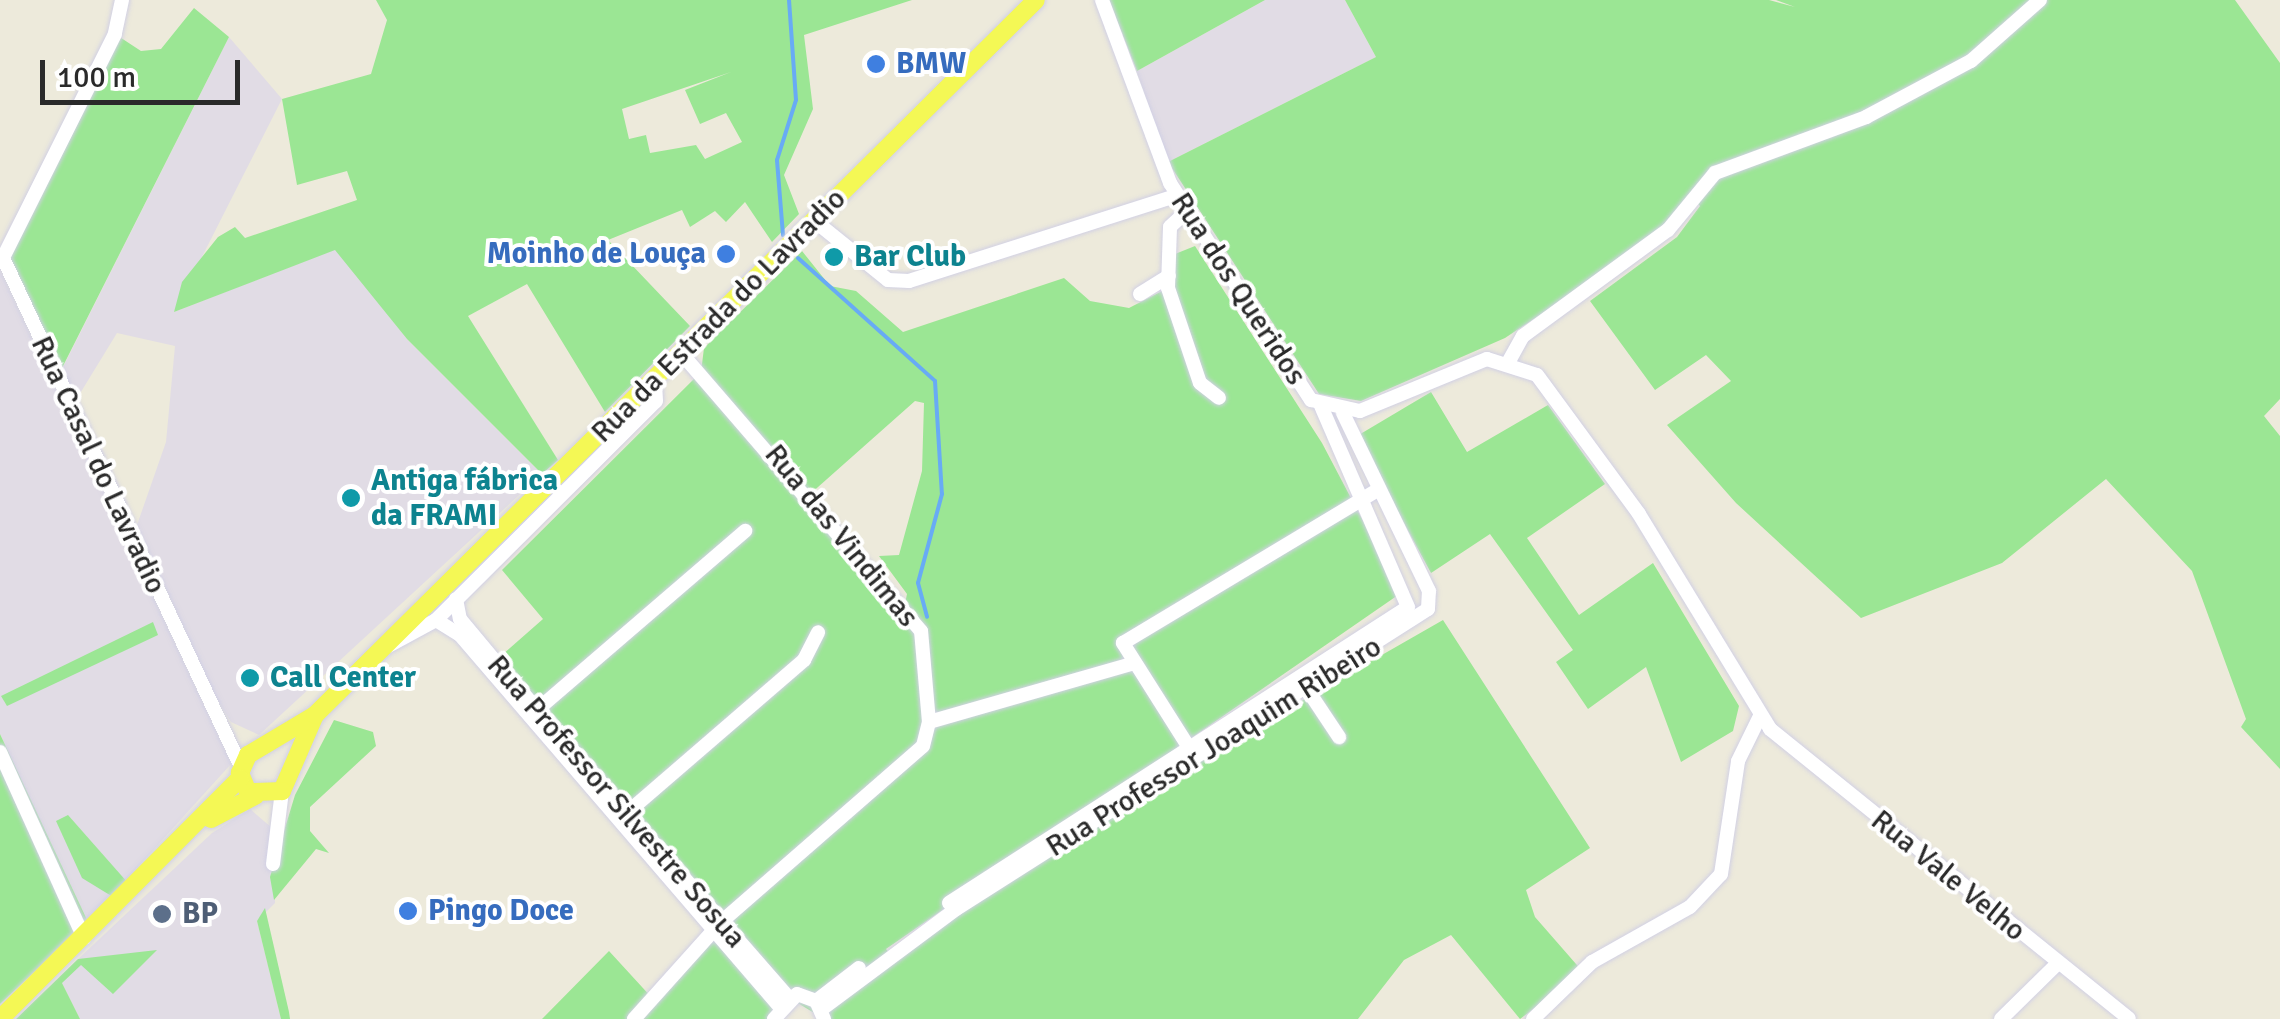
<!DOCTYPE html>
<html>
<head>
<meta charset="utf-8">
<style>
  body { margin:0 }
  #map { position:relative; width:2280px; height:1019px; overflow:hidden; background:#edeadb; font-family:Signika,sans-serif }
  div>[style] { position:absolute }
  [style*='--x'] { left:calc(var(--x)*1px); top:calc(var(--y)*1px); width:calc(var(--w)*1px); rotate:calc(var(--a)*1deg) }
  .industrial>* { inset:0; background:#e1dce5 }
  .green>* { inset:0; background:#9be694 }
  .stream>* { height:4px; margin:-2px; padding:0 2px; transform-origin:2px; border-radius:2px; background:#68abf5 }
  .roads { filter:drop-shadow(0 0 2px #d1d0e4) drop-shadow(0 0 2px #d1d0e4) }
  .minor>* { height:14px; margin:-7px; padding:0 7px; transform-origin:7px; border-radius:7px; background:#fff }
  .major>* { height:18px; margin:-9px; padding:0 9px; transform-origin:9px; border-radius:9px; background:#f4f855 }
  .dots>* { width:28px; height:28px; translate:-50% -50%; box-sizing:border-box; border:5px solid #fff; border-radius:50% }
  span { translate:-50% -50%; white-space:nowrap; text-align:center; line-height:1.15; -webkit-text-stroke:8px #fff; paint-order:stroke }
  .shop-label { font-size:30px; color:#366cbe; font-weight:700 }
  .left { translate:0 -50%; text-align:left }
  .right { translate:-100% -50%; text-align:right }
  .culture-label { font-size:30px; color:#0d838f; font-weight:700 }
  .street-label { font-size:30px; color:#2a2a2a }
  .service-label { font-size:30px; color:#4e5e75; font-weight:700 }
  .scale { position:absolute; left:40px; top:60px; width:200px; height:45px; box-sizing:border-box; border:5px solid #2a2a2a; border-top:0; padding-left:12px; font-size:30px; line-height:35px; white-space:nowrap; color:#2a2a2a; -webkit-text-stroke:8px #fff; paint-order:stroke }
</style>
</head>
<body>
<div id="map">
  <div class="industrial">
    <div style="clip-path:polygon(1265px 0,1345px 0,1376px 57px,1168px 162px,1137px 71px)"></div>
    <div style="clip-path:polygon(229px 37px,282px 99px,174px 312px,336px 249px,407px 339px,542px 474px,259px 735px,231px 722px,216px 697px,137px 525px,166px 442px,175px 346px,117px 333px,76px 400px,61px 371px)"></div>
    <div style="clip-path:polygon(0 271px,231px 764px,88px 922px,0 734px)"></div>
    <div style="clip-path:polygon(250px 809px,272px 828px,275px 903px,257px 921px,281px 1019px,80px 1019px,59px 977px,212px 833px)"></div>
  </div>
  <div class="green">
    <div style="clip-path:polygon(evenodd,376px 0,912px 0,804px 35px,813px 109px,784px 175px,799px 214px,772px 242px,745px 202px,726px 222px,715px 211px,690px 227px,682px 210px,608px 240px,690px 326px,605px 412px,527px 284px,468px 316px,558px 460px,542px 474px,407px 339px,335px 250px,174px 312px,182px 282px,218px 237px,235px 227px,245px 238px,357px 200px,347px 171px,297px 185px,282px 99px,371px 74px,387px 20px,376px 0,731px 72px,685px 90px,700px 124px,726px 113px,742px 142px,705px 159px,696px 145px,650px 153px,646px 135px,629px 139px,622px 109px,731px 72px)"></div>
    <div style="clip-path:polygon(1109px 0,1265px 0,1137px 71px)"></div>
    <div style="clip-path:polygon(1345px 0,1769px 0,1795px 7px,1776px 0,2235px 0,2280px 63px,2280px 399px,2264px 416px,2280px 436px,2280px 769px,2241px 727px,2246px 719px,2192px 571px,2106px 479px,2002px 563px,1861px 618px,1736px 503px,1667px 425px,1731px 381px,1706px 355px,1655px 390px,1590px 301px,1677px 237px,1700px 206px,1694px 199px,1668px 230px,1505px 338px,1361px 401px,1319px 394px,1168px 162px,1376px 57px)"></div>
    <div style="clip-path:polygon(194px 8px,229px 37px,61px 370px,3px 258px,115px 34px,141px 51px,161px 49px)"></div>
    <div style="clip-path:polygon(evenodd,1195px 246px,1322px 443px,1401px 593px,886px 949px,891px 955px,1162px 781px,1443px 620px,1590px 848px,1526px 890px,1535px 917px,1583px 972px,1520px 1019px,1451px 935px,1404px 960px,1358px 1019px,824px 1019px,788px 997px,495px 661px,543px 619px,502px 570px,701px 372px,704px 348px,802px 251px,830px 286px,856px 291px,903px 332px,1064px 278px,1090px 301px,1129px 308px,1168px 288px,1170px 256px,1195px 246px,915px 401px,924px 403px,922px 471px,899px 555px,879px 556px,907px 594px,904px 608px,809px 495px,915px 401px)"></div>
    <div style="clip-path:polygon(1431px 392px,1467px 452px,1548px 405px,1605px 484px,1527px 538px,1579px 615px,1653px 563px,1739px 706px,1733px 731px,1681px 762px,1646px 667px,1588px 709px,1556px 662px,1573px 650px,1490px 534px,1431px 573px,1357px 436px)"></div>
    <div style="clip-path:polygon(153px 622px,158px 635px,7px 706px,1px 696px)"></div>
    <div style="clip-path:polygon(334px 720px,373px 732px,376px 746px,310px 807px,310px 831px,329px 853px,316px 849px,274px 900px,270px 877px,295px 795px)"></div>
    <div style="clip-path:polygon(0 734px,88px 922px,0 1004px)"></div>
    <div style="clip-path:polygon(68px 815px,128px 883px,113px 897px,82px 878px,56px 821px)"></div>
    <div style="clip-path:polygon(265px 908px,289px 1012px,290px 1019px,281px 1019px,257px 921px)"></div>
    <div style="clip-path:polygon(713px 929px,778px 1005px,774px 1019px,542px 1019px,609px 951px,653px 999px)"></div>
    <div style="clip-path:polygon(157px 950px,113px 994px,81px 965px,62px 983px,80px 1019px,16px 1019px,78px 959px)"></div>
  </div>
  <div class="stream">
    <div style="--x:783;--y:235;--w:75;--a:-94.6"></div>
    <div style="--x:777;--y:160;--w:63;--a:-72.4"></div>
    <div style="--x:796;--y:100;--w:100;--a:-94"></div>
    <div style="--x:798;--y:258;--w:184;--a:41.9"></div>
    <div style="--x:935;--y:381;--w:113;--a:86.5"></div>
    <div style="--x:942;--y:494;--w:92;--a:105.1"></div>
    <div style="--x:918;--y:583;--w:35;--a:75"></div>
  </div>
  <div class="roads">
    <div class="minor">
      <div style="--x:122;--y:0;--w:35;--a:102"></div>
      <div style="--x:115;--y:34;--w:250;--a:116.6"></div>
      <div style="--x:3;--y:258;--w:562;--a:64.94"></div>
      <div style="--x:1102;--y:0;--w:195;--a:69.6"></div>
      <div style="--x:1170;--y:183;--w:259;--a:57"></div>
      <div style="--x:1311;--y:400;--w:50;--a:12.7"></div>
      <div style="--x:1360;--y:411;--w:137;--a:-22.3"></div>
      <div style="--x:1487;--y:359;--w:52;--a:17.7"></div>
      <div style="--x:1537;--y:375;--w:172;--a:53.7"></div>
      <div style="--x:1639;--y:514;--w:252;--a:58.6"></div>
      <div style="--x:1770;--y:729;--w:461;--a:38.9"></div>
      <div style="--x:1187;--y:211;--w:23;--a:137"></div>
      <div style="--x:1170;--y:227;--w:61;--a:91.9"></div>
      <div style="--x:1168;--y:288;--w:100;--a:71.4"></div>
      <div style="--x:1200;--y:383;--w:24;--a:38"></div>
      <div style="--x:816;--y:222;--w:92;--a:38.9"></div>
      <div style="--x:888;--y:280;--w:21;--a:3"></div>
      <div style="--x:909;--y:281;--w:280;--a:-17.7"></div>
      <div style="--x:1140;--y:294;--w:34;--a:-32"></div>
      <div style="--x:1509;--y:361;--w:29;--a:-61"></div>
      <div style="--x:1523;--y:336;--w:180;--a:-36.2"></div>
      <div style="--x:1668;--y:230;--w:74;--a:-50.5"></div>
      <div style="--x:1715;--y:173;--w:161;--a:-20.3"></div>
      <div style="--x:1866;--y:117;--w:119;--a:-28.1"></div>
      <div style="--x:1971;--y:61;--w:92;--a:-41.5"></div>
      <div style="--x:456;--y:599;--w:20;--a:79"></div>
      <div style="--x:460;--y:619;--w:55;--a:50.2"></div>
      <div style="--x:495;--y:661;--w:446;--a:48.9"></div>
      <div style="--x:436;--y:620;--w:28;--a:32"></div>
      <div style="--x:460;--y:635;--w:488;--a:49.3"></div>
      <div style="--x:388;--y:646;--w:55;--a:-28.4"></div>
      <div style="--x:436;--y:620;--w:310;--a:-44.9"></div>
      <div style="--x:656;--y:401;--w:21;--a:-93"></div>
      <div style="--x:1307;--y:689;--w:58;--a:56.3"></div>
      <div style="--x:530;--y:716;--w:284;--a:-40.7"></div>
      <div style="--x:929;--y:722;--w:210;--a:-16"></div>
      <div style="--x:1188;--y:746;--w:122;--a:-122.3"></div>
      <div style="--x:1123;--y:643;--w:295;--a:-31"></div>
      <div style="--x:0;--y:752;--w:204;--a:65.7"></div>
      <div style="--x:621;--y:818;--w:242;--a:-40.8"></div>
      <div style="--x:804;--y:660;--w:31;--a:-63"></div>
      <div style="--x:273;--y:864;--w:74;--a:-83"></div>
      <div style="--x:949;--y:903;--w:546;--a:-32.82"></div>
      <div style="--x:1408;--y:607;--w:219;--a:-113.4"></div>
      <div style="--x:816;--y:1001;--w:54;--a:-37.5"></div>
      <div style="--x:822;--y:1009;--w:167;--a:-36.7"></div>
      <div style="--x:956;--y:909;--w:559;--a:-32.44"></div>
      <div style="--x:1428;--y:609;--w:18;--a:-87"></div>
      <div style="--x:1429;--y:591;--w:198;--a:-115.8"></div>
      <div style="--x:634;--y:1019;--w:129;--a:-48.1"></div>
      <div style="--x:720;--y:923;--w:269;--a:-41.1"></div>
      <div style="--x:923;--y:746;--w:25;--a:-76"></div>
      <div style="--x:929;--y:722;--w:91;--a:-95"></div>
      <div style="--x:921;--y:631;--w:366;--a:-130.8"></div>
      <div style="--x:774;--y:1019;--w:34;--a:-47"></div>
      <div style="--x:797;--y:994;--w:20;--a:20"></div>
      <div style="--x:816;--y:1001;--w:20;--a:66"></div>
      <div style="--x:1533;--y:1019;--w:82;--a:-44"></div>
      <div style="--x:1592;--y:962;--w:112;--a:-29.3"></div>
      <div style="--x:1690;--y:907;--w:45;--a:-46.8"></div>
      <div style="--x:1721;--y:874;--w:114;--a:-81.4"></div>
      <div style="--x:1738;--y:761;--w:50;--a:-63.9"></div>
      <div style="--x:2001;--y:1019;--w:80;--a:-44.5"></div>
    </div>
    <div class="major">
      <div style="--x:315;--y:715;--w:83;--a:113.5"></div>
      <div style="--x:282;--y:791;--w:34;--a:178"></div>
      <div style="--x:248;--y:792;--w:21;--a:-113"></div>
      <div style="--x:240;--y:773;--w:20;--a:-66"></div>
      <div style="--x:248;--y:755;--w:78;--a:-30.8"></div>
      <div style="--x:315;--y:715;--w:1015;--a:-44.76"></div>
      <div style="--x:211;--y:819;--w:50;--a:-27.6"></div>
      <div style="--x:0;--y:1019;--w:340;--a:-45.1"></div>
    </div>
  </div>
  <div class="dots">
    <div style="left:876px;top:64px;background:#3f7fe0"></div>
    <div style="left:726px;top:254px;background:#3f7fe0"></div>
    <div style="left:834px;top:257px;background:#0f9aa8"></div>
    <div style="left:351px;top:498px;background:#0f9aa8"></div>
    <div style="left:250px;top:678px;background:#0f9aa8"></div>
    <div style="left:408px;top:911px;background:#3f7fe0"></div>
    <div style="left:162px;top:914px;background:#5c6f8a"></div>
  </div>
  <div class="shop-label">
    <span class="left" style="left:896px;top:64px">BMW</span>
    <span class="right" style="left:706px;top:254px">Moinho de Louça</span>
    <span class="left" style="left:428px;top:911px">Pingo Doce</span>
  </div>
  <div class="culture-label">
    <span class="left" style="left:854px;top:257px">Bar Club</span>
    <span class="left" style="left:371px;top:498px">Antiga fábrica<br>da FRAMI</span>
    <span class="left" style="left:270px;top:678px">Call Center</span>
  </div>
  <div class="street-label">
    <span style="left:1238px;top:289px;rotate:57deg">Rua dos Queridos</span>
    <span style="left:719px;top:316px;rotate:-45deg">Rua da Estrada do Lavradio</span>
    <span style="left:98px;top:465px;rotate:65deg">Rua Casal do Lavradio</span>
    <span style="left:841px;top:536px;rotate:51deg">Rua das Vindimas</span>
    <span style="left:1214px;top:747px;rotate:-32deg">Rua Professor Joaquim Ribeiro</span>
    <span style="left:616px;top:802px;rotate:49deg">Rua Professor Silvestre Sosua</span>
    <span style="left:1948px;top:876px;rotate:39deg">Rua Vale Velho</span>
  </div>
  <div class="service-label">
    <span class="left" style="left:182px;top:914px">BP</span>
  </div>
  <div class="scale">100 m</div>
</div>
</body>
</html>
